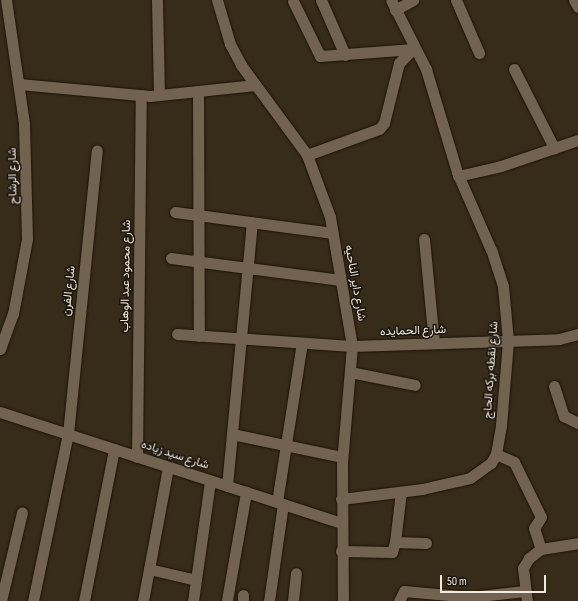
<!DOCTYPE html>
<html>
<head>
<meta charset="utf-8">
<style>
  body { margin:0 }
  #map { position:relative; width:578px; height:601px; overflow:hidden; background:#372b19; font-family:"Sofia Sans Condensed",Vazirmatn,sans-serif }
  div>[style] { position:absolute }
  [style*='--x'] { left:calc(var(--x)*1px); top:calc(var(--y)*1px); width:calc(var(--w)*1px); rotate:calc(var(--a)*1deg) }
  .roads { filter:drop-shadow(0 0 1px #1e1303) drop-shadow(0 0 1px #1e1303) }
  .minor>* { height:11px; margin:-5.5px; padding:0 5.5px; transform-origin:5.5px; border-radius:5.5px; background:#726350 }
  span { translate:-50% -50%; white-space:nowrap; text-align:center; line-height:1.15; -webkit-text-stroke:3px #1a140d; paint-order:stroke }
  .street-label { font-size:12px; color:#f2eadf }
  .scale { position:absolute; left:440px; top:575px; width:106px; height:18px; box-sizing:border-box; border:2px solid #f2eadf; border-top:0; padding-left:5px; font-size:12px; line-height:14px; white-space:nowrap; color:#f2eadf; -webkit-text-stroke:3px #1a140d; paint-order:stroke }
</style>
</head>
<body>
<div id="map">
  <div class="roads">
    <div class="minor">
      <div style="--x:157;--y:0;--w:95;--a:88.8"></div>
      <div style="--x:217;--y:0;--w:46;--a:73.5"></div>
      <div style="--x:230;--y:44;--w:24;--a:62"></div>
      <div style="--x:241;--y:65;--w:112;--a:53.7"></div>
      <div style="--x:307;--y:155;--w:66;--a:69.6"></div>
      <div style="--x:330;--y:217;--w:131;--a:80.3"></div>
      <div style="--x:352;--y:346;--w:117;--a:94.9"></div>
      <div style="--x:342;--y:463;--w:138;--a:89.6"></div>
      <div style="--x:321;--y:0;--w:60;--a:66.4"></div>
      <div style="--x:456;--y:0;--w:58;--a:66.5"></div>
      <div style="--x:574;--y:0;--w:8;--a:60"></div>
      <div style="--x:293;--y:1;--w:61;--a:63.9"></div>
      <div style="--x:320;--y:56;--w:93;--a:-4.3"></div>
      <div style="--x:395;--y:10;--w:21;--a:-29"></div>
      <div style="--x:514;--y:69;--w:89;--a:63.1"></div>
      <div style="--x:19;--y:84;--w:132;--a:5.2"></div>
      <div style="--x:150;--y:96;--w:106;--a:-6"></div>
      <div style="--x:198;--y:91;--w:245;--a:89.8"></div>
      <div style="--x:307;--y:155;--w:77;--a:-19.9"></div>
      <div style="--x:379;--y:129;--w:8;--a:-50"></div>
      <div style="--x:384;--y:123;--w:62;--a:-76"></div>
      <div style="--x:399;--y:63;--w:20;--a:-45"></div>
      <div style="--x:458;--y:176;--w:44;--a:-13.1"></div>
      <div style="--x:501;--y:166;--w:81;--a:-18.7"></div>
      <div style="--x:175;--y:212;--w:159;--a:7.6"></div>
      <div style="--x:424;--y:239;--w:104;--a:84.5"></div>
      <div style="--x:171;--y:258;--w:171;--a:7.4"></div>
      <div style="--x:177;--y:334;--w:175;--a:3.9"></div>
      <div style="--x:352;--y:346;--w:207;--a:-1.9"></div>
      <div style="--x:559;--y:339;--w:20;--a:-15"></div>
      <div style="--x:0;--y:349;--w:37;--a:-70"></div>
      <div style="--x:13;--y:314;--w:76;--a:-79.4"></div>
      <div style="--x:27;--y:239;--w:116;--a:-91.5"></div>
      <div style="--x:24;--y:123;--w:124;--a:-98.3"></div>
      <div style="--x:350;--y:372;--w:66;--a:11.3"></div>
      <div style="--x:554;--y:386;--w:32;--a:72"></div>
      <div style="--x:564;--y:416;--w:16;--a:27"></div>
      <div style="--x:0;--y:412;--w:359;--a:18"></div>
      <div style="--x:232;--y:434;--w:112;--a:11.8"></div>
      <div style="--x:496;--y:454;--w:20;--a:24"></div>
      <div style="--x:514;--y:462;--w:61;--a:63.9"></div>
      <div style="--x:541;--y:517;--w:13;--a:122"></div>
      <div style="--x:534;--y:528;--w:22;--a:72"></div>
      <div style="--x:137;--y:457;--w:362;--a:-89.4"></div>
      <div style="--x:227;--y:486;--w:265;--a:-84.6"></div>
      <div style="--x:341;--y:499;--w:82;--a:-7"></div>
      <div style="--x:422;--y:489;--w:49;--a:-12.9"></div>
      <div style="--x:470;--y:478;--w:26;--a:-36"></div>
      <div style="--x:491;--y:463;--w:10;--a:-61"></div>
      <div style="--x:496;--y:454;--w:29;--a:-80"></div>
      <div style="--x:501;--y:425;--w:84;--a:-85.2"></div>
      <div style="--x:508;--y:341;--w:55;--a:-95.2"></div>
      <div style="--x:503;--y:286;--w:38;--a:-108"></div>
      <div style="--x:491;--y:250;--w:85;--a:-113.6"></div>
      <div style="--x:457;--y:172;--w:108;--a:-106.8"></div>
      <div style="--x:426;--y:69;--w:77;--a:-116.9"></div>
      <div style="--x:277;--y:502;--w:161;--a:-81.1"></div>
      <div style="--x:395;--y:542;--w:50;--a:-83.2"></div>
      <div style="--x:341;--y:551;--w:51;--a:1.1"></div>
      <div style="--x:392;--y:552;--w:10;--a:-73"></div>
      <div style="--x:395;--y:542;--w:31;--a:2"></div>
      <div style="--x:149;--y:569;--w:48;--a:13.2"></div>
      <div style="--x:227;--y:600;--w:110;--a:-80"></div>
      <div style="--x:1;--y:601;--w:91;--a:-76.7"></div>
      <div style="--x:33;--y:601;--w:171;--a:-78.2"></div>
      <div style="--x:68;--y:434;--w:285;--a:-84.2"></div>
      <div style="--x:84;--y:601;--w:155;--a:-78.8"></div>
      <div style="--x:143;--y:601;--w:136;--a:-79.4"></div>
      <div style="--x:193;--y:601;--w:121;--a:-81.9"></div>
      <div style="--x:243;--y:601;--w:6;--a:-90"></div>
      <div style="--x:269;--y:601;--w:98;--a:-81.8"></div>
      <div style="--x:293;--y:601;--w:28;--a:-84"></div>
      <div style="--x:399;--y:601;--w:11;--a:-63"></div>
      <div style="--x:404;--y:591;--w:67;--a:5.1"></div>
      <div style="--x:471;--y:597;--w:54;--a:-6.3"></div>
      <div style="--x:527;--y:601;--w:33;--a:-97"></div>
      <div style="--x:523;--y:568;--w:12;--a:-59"></div>
      <div style="--x:529;--y:558;--w:15;--a:-37"></div>
      <div style="--x:541;--y:549;--w:37;--a:-9"></div>
    </div>
  </div>
  <div class="street-label">
    <span style="left:13px;top:176px;rotate:-91deg">شارع الرشاح</span>
    <span style="left:126px;top:276px;rotate:-89deg">شارع محمود عبد الوهاب</span>
    <span style="left:355px;top:283px;rotate:80deg">شارع داير الناحيه</span>
    <span style="left:69px;top:291px;rotate:-84deg">شارع الفرن</span>
    <span style="left:413px;top:331px;rotate:-2deg">شارع الحمايده</span>
    <span style="left:491px;top:370px;rotate:-86deg">شارع نقطه بركه الحاج</span>
    <span style="left:175px;top:455px;rotate:18deg">شارع سيد زياده</span>
  </div>
  <div class="scale">50 m</div>
</div>
</body>
</html>
